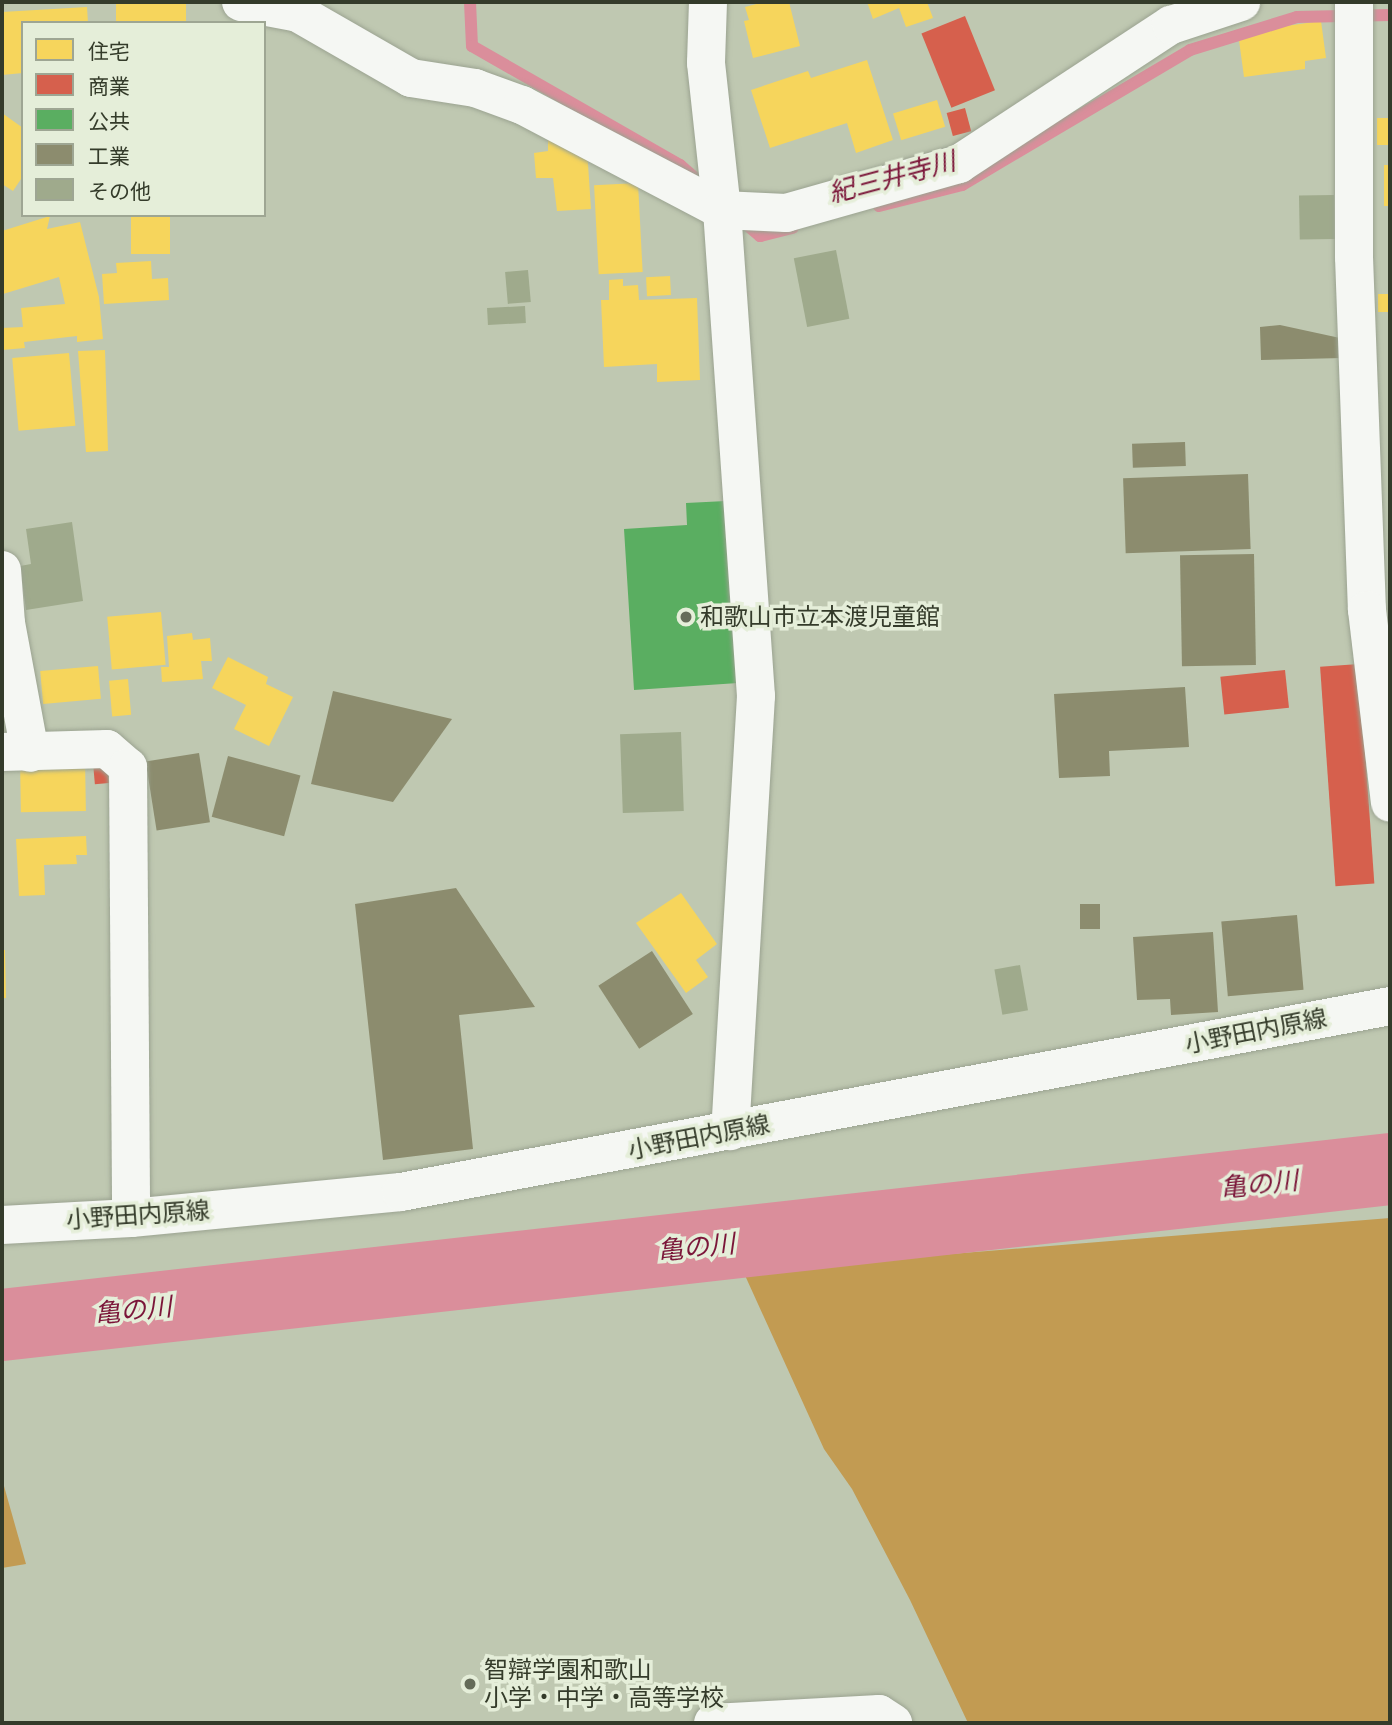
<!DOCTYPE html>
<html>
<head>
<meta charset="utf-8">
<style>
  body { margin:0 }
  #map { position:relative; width:1392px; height:1725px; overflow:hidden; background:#bfc8b1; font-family:"PT Sans","Noto Sans JP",sans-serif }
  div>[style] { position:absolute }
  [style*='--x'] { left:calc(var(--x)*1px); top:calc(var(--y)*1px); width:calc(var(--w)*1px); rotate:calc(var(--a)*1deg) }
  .forest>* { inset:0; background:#c29b52 }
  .homes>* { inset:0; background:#f6d55c; transform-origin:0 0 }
  .shops>* { inset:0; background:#d6604d; transform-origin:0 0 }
  .public>* { inset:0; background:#5aae61 }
  .industry>* { inset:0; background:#8c8c6e; transform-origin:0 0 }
  .stream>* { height:12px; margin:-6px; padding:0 6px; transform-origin:6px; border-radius:6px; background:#da8e9b }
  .river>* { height:72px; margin:-36px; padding:0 36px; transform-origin:36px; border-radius:36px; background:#da8e9b }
  .building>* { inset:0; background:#9faa8c; transform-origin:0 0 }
  .roads { filter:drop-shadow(0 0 2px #9ba391) drop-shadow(0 0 2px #9ba391) }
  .minor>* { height:38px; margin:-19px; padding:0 19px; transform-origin:19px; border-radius:19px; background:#f5f7f3 }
  .major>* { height:38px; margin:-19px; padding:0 19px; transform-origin:19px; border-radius:19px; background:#f5f7f3 }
  .dots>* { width:19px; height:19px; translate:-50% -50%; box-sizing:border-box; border:4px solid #e5eed9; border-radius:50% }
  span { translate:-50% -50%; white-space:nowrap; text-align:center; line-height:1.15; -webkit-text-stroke:7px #e5eed9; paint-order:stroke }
  .poi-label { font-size:24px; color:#343b2a }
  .left { translate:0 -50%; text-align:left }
  .street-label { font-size:24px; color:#343b2a }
  .water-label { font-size:26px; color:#7b1639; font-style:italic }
  .frame { position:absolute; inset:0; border:4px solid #343b2a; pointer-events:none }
  .legend { position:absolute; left:21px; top:21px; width:245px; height:196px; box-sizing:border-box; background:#e5eed9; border:2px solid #9ea693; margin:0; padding:9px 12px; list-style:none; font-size:21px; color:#343b2a }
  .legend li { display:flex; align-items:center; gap:14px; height:35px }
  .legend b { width:35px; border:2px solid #9ea693 }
</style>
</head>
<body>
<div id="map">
  <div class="forest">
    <div style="clip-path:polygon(1390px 1218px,1390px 1723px,968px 1723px,910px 1600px,852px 1489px,824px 1449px,743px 1271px)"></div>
    <div style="clip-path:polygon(2px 1479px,26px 1564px,2px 1568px)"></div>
  </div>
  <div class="homes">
    <div style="left:116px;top:2px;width:70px;height:21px"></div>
    <div style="clip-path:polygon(764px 2px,789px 2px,800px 46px,753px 58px,744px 21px,749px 20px,745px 7px)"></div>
    <div style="clip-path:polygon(867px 2px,927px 2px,933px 18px,906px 27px,899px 8px,873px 19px)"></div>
    <div style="clip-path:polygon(87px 7px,88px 23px,23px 23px,23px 73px,2px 75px,2px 12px)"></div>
    <div style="clip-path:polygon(1321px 21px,1326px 58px,1305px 61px,1305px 69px,1244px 77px,1238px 33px)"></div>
    <div style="clip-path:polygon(867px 60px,893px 140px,856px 153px,847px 123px,770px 148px,751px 90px,808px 71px,811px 78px)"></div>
    <div style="left:937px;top:100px;width:28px;height:46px;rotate:73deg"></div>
    <div style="clip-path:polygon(2px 113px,23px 128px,23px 176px,13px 191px,2px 184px)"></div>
    <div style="left:1377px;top:118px;width:13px;height:27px"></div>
    <div style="clip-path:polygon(548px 138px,587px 149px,591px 209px,557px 211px,553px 178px,536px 178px,534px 153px,548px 151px)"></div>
    <div style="left:1384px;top:165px;width:6px;height:41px"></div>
    <div style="left:638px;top:183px;width:89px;height:44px;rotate:87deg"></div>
    <div style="left:131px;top:215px;width:39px;height:39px"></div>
    <div style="clip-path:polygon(50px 216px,47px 229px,80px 222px,99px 297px,103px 339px,77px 342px,77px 336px,24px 342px,25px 348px,2px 350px,2px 328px,23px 327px,21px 308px,65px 304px,59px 277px,3px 294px,2px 289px,2px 231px)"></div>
    <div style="clip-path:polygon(151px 261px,152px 279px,168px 278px,169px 300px,104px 304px,102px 274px,117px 273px,116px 263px)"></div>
    <div style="left:670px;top:276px;width:19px;height:24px;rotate:87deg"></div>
    <div style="clip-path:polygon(623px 279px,623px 286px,638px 285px,639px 300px,697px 298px,700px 380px,657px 382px,657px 364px,604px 367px,601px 300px,609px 300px,609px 280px)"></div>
    <div style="left:1378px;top:294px;width:12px;height:18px"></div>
    <div style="clip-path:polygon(105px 350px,108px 451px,86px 452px,78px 351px)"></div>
    <div style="left:69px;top:353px;width:73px;height:57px;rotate:85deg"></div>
    <div style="left:161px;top:612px;width:53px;height:54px;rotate:85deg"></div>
    <div style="clip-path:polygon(192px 633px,193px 640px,210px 638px,212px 661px,201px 661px,203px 679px,162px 682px,161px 667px,169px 667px,167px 636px)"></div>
    <div style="clip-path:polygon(228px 657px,268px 677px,266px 684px,293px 697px,269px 746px,234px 729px,246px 705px,212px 688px)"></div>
    <div style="left:98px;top:666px;width:33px;height:58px;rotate:85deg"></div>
    <div style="left:128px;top:679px;width:36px;height:19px;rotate:85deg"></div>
    <div style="left:85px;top:759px;width:52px;height:65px;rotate:89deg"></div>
    <div style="clip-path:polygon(86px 836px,87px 855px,76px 855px,77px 864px,44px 865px,45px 895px,19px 896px,16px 839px)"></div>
    <div style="clip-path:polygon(681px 893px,717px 944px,696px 960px,708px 977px,686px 993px,636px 923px)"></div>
    <div style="clip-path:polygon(2px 950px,5px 950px,6px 998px,2px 998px)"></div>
  </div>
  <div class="shops">
    <div style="left:965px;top:16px;width:80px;height:47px;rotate:68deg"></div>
    <div style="left:965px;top:108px;width:24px;height:19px;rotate:75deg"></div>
    <div style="left:1359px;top:664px;width:220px;height:39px;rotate:86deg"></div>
    <div style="left:1285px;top:670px;width:38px;height:65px;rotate:84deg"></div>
    <div style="left:107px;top:762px;width:21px;height:14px;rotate:85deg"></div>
  </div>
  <div class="public">
    <div style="clip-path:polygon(726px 501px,738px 683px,634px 690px,624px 529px,687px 525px,686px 503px)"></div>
  </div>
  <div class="industry">
    <div style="clip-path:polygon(1280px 325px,1340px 338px,1342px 358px,1261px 360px,1260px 327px)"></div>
    <div style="left:1185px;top:442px;width:24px;height:53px;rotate:88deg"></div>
    <div style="left:1248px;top:474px;width:75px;height:125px;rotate:88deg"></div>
    <div style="left:1254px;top:554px;width:111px;height:74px;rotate:89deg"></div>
    <div style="clip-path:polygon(1185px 687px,1189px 747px,1109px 751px,1110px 776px,1059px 778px,1054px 694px)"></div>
    <div style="clip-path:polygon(333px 691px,452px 719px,393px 802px,311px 784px)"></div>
    <div style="left:199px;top:753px;width:70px;height:54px;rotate:81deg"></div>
    <div style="left:228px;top:756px;width:75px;height:63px;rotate:15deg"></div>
    <div style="clip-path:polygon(456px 888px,535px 1007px,459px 1015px,473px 1149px,383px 1160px,355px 904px)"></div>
    <div style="left:1080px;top:904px;width:20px;height:25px"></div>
    <div style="left:1297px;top:915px;width:75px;height:76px;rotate:85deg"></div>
    <div style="clip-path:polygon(1213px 932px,1218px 1012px,1171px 1015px,1170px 999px,1137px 1000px,1133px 937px)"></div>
    <div style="left:652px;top:951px;width:75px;height:64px;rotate:57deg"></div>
  </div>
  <div class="stream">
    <div style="--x:470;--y:2;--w:44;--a:87.4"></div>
    <div style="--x:472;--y:46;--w:240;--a:29.8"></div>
    <div style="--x:680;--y:165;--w:18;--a:41"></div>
    <div style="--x:879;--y:206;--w:86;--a:-14.2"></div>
    <div style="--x:962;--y:185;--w:265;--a:-30.6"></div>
    <div style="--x:1190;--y:50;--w:112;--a:-17.1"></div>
    <div style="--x:1297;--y:17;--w:93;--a:-1.2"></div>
    <div style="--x:741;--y:220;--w:25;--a:40"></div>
    <div style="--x:760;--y:236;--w:34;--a:-14"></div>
  </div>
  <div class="river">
    <div style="--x:2;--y:1325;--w:1397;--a:-6.41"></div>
  </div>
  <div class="building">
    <div style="left:1334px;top:195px;width:44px;height:35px;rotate:89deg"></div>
    <div style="left:836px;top:250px;width:70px;height:43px;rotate:79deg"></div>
    <div style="left:528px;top:270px;width:32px;height:23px;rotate:85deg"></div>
    <div style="left:525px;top:306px;width:17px;height:38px;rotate:87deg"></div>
    <div style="clip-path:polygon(72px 522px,83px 601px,26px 610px,20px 566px,31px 564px,26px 529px)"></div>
    <div style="left:681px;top:732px;width:79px;height:61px;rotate:88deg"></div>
    <div style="left:1020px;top:965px;width:46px;height:26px;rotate:80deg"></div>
  </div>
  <div class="roads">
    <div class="minor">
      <div style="--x:241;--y:2;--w:58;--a:10.9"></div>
      <div style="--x:298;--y:13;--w:130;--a:29.9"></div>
      <div style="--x:411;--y:78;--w:65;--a:8.9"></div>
      <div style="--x:475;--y:88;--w:50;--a:19.9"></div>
      <div style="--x:522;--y:105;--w:226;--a:27.7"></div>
      <div style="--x:722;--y:210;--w:64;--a:2.7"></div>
      <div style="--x:786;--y:213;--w:180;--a:-15.8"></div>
      <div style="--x:959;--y:164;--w:254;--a:-33.3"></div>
      <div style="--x:1171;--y:25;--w:74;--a:-18.2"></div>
      <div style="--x:708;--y:2;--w:61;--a:91.9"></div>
      <div style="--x:706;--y:63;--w:148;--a:83.8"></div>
      <div style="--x:722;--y:210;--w:487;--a:86"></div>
      <div style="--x:756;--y:696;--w:436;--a:93.4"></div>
      <div style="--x:1354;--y:2;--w:255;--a:90"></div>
      <div style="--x:1354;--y:257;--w:353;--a:87.9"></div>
      <div style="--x:1367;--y:610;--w:194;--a:83.2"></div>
      <div style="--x:2;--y:570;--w:53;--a:85.7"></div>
      <div style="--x:6;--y:623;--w:132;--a:79.5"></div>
      <div style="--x:2;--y:752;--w:105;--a:-1.6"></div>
      <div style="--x:107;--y:749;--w:28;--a:41"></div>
      <div style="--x:128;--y:767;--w:451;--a:89.6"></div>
      <div style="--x:713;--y:1723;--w:166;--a:-3.1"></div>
      <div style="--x:879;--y:1714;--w:17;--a:33"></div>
    </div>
    <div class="major">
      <div style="--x:2;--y:1225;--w:129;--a:-3.1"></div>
      <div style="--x:131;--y:1218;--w:271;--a:-5.5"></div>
      <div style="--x:401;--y:1192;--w:1006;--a:-10.65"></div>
    </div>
  </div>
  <div class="dots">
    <div style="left:686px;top:617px;background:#656c59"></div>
    <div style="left:470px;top:1684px;background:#656c59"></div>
  </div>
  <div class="poi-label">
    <span class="left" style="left:700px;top:617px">和歌山市立本渡児童館</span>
    <span class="left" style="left:484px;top:1684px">智辯学園和歌山<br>小学・中学・高等学校</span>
  </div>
  <div class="street-label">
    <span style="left:1256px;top:1031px;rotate:-11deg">小野田内原線</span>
    <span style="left:699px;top:1137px;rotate:-11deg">小野田内原線</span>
    <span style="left:138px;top:1215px;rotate:-4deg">小野田内原線</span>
  </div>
  <div class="water-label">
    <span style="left:892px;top:177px;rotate:-15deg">紀三井寺川</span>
    <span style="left:1259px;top:1184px;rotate:-6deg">亀の川</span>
    <span style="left:696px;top:1247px;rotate:-6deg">亀の川</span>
    <span style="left:133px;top:1310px;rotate:-6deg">亀の川</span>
  </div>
  <div class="frame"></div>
  <ul class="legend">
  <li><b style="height:19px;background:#f6d55c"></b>住宅</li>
  <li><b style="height:19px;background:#d6604d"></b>商業</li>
  <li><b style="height:19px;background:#5aae61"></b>公共</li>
  <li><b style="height:19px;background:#8c8c6e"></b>工業</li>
  <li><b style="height:19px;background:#9faa8c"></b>その他</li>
  </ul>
</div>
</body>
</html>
